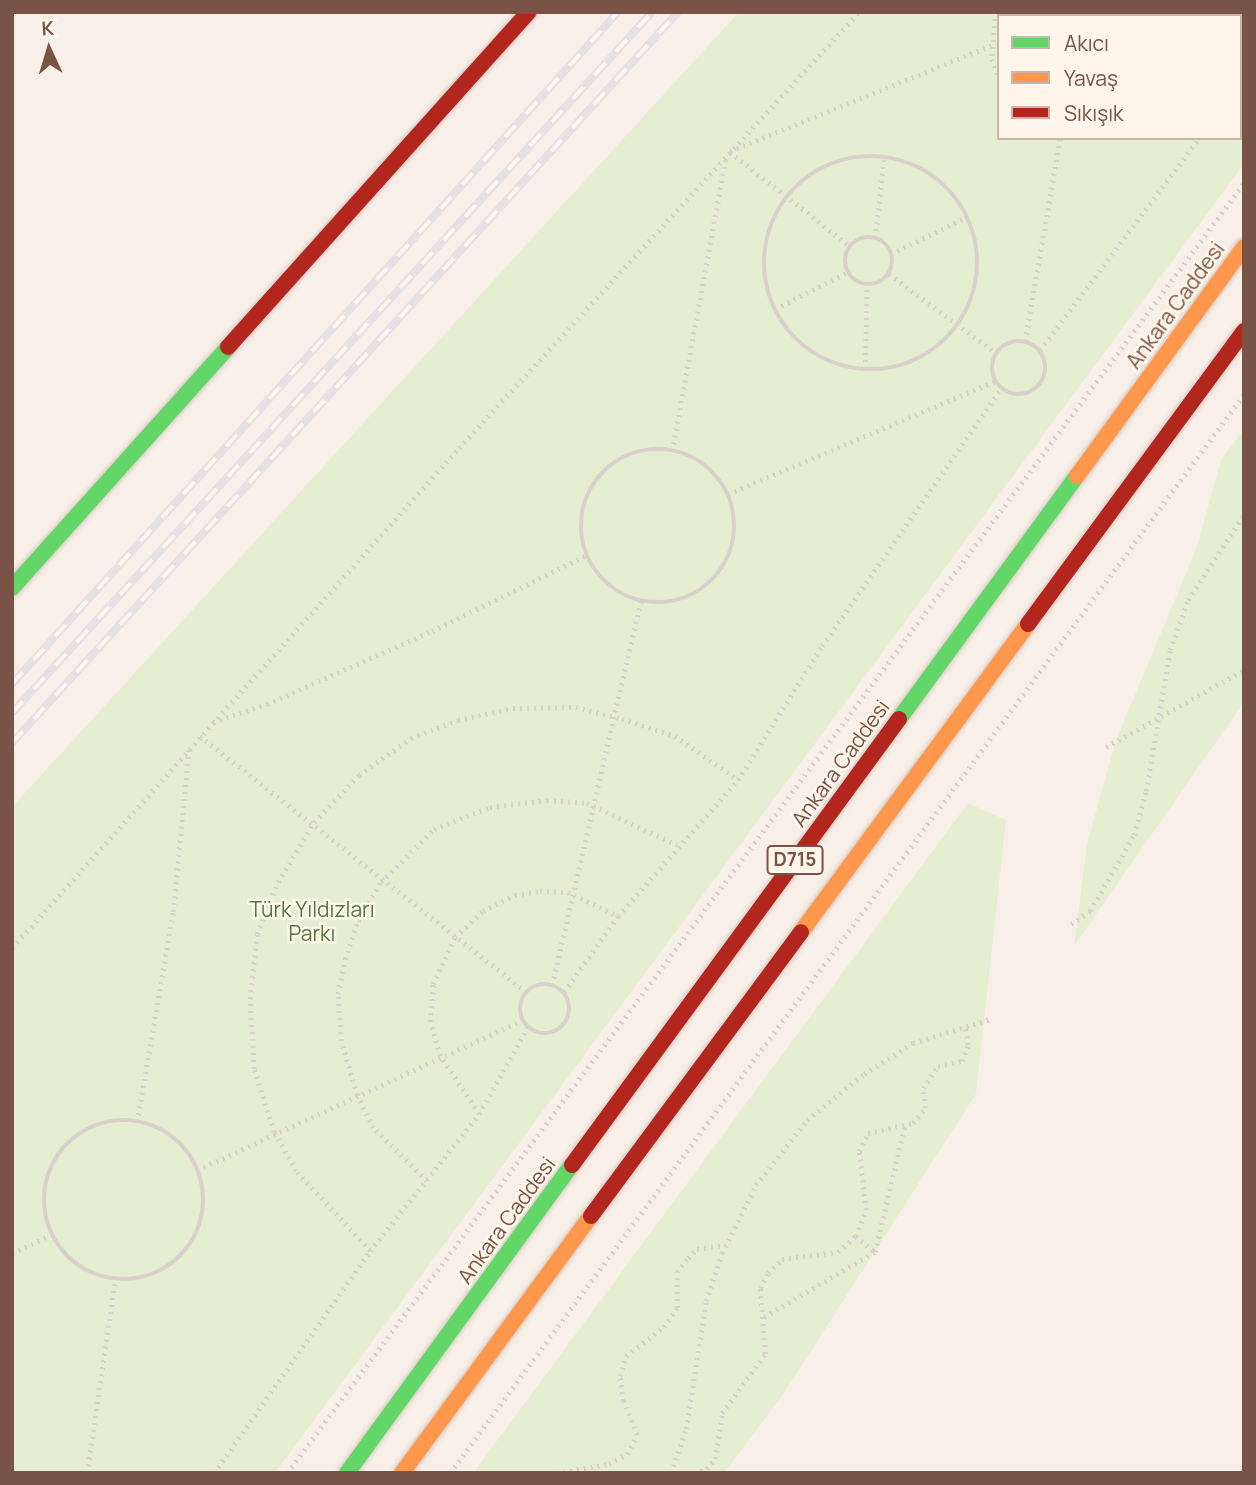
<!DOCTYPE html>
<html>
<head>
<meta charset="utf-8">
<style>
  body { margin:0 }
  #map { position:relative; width:1256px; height:1485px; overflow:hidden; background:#f8f0e8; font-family:Manrope,sans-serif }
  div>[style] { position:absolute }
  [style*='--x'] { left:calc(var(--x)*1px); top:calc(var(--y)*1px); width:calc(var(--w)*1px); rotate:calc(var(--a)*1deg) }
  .green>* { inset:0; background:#e5eed1 }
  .path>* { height:4.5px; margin-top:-2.25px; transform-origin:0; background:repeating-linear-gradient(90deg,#dad0cb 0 2px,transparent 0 7px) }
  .path>.ring { margin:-2.25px; padding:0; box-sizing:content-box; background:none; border:4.5px solid #dad0cb; border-radius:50% }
  .roads { filter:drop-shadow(0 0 2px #d7cbc4) drop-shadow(0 0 2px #d7cbc4) }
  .fast>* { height:16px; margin:-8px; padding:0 8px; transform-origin:8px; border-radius:8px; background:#63d668 }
  .slow>* { height:16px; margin:-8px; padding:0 8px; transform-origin:8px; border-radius:8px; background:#ff974d }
  .jam>* { height:16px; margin:-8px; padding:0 8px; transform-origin:8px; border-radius:8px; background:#b3261e }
  .rail>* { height:8px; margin-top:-4px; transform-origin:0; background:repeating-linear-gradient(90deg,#fff5ea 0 16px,#e4e1e5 0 32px); box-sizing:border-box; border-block:2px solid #e4e1e5 }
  span { translate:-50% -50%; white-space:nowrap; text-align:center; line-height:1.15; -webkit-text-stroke:5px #fff5ea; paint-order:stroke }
  .shield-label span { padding:2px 5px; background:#fff5ea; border:2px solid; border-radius:5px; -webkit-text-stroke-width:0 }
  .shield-label { font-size:19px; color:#785346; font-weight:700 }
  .street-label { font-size:21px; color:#785346 }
  .park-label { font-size:21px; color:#52793b }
  .frame { position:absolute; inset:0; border:14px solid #785346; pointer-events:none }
  .legend { position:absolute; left:997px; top:14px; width:245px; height:126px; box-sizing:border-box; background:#fff5ea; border:2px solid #c9b4a8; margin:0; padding:9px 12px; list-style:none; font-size:21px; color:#785346 }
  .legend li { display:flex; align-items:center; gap:14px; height:35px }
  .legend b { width:35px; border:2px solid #c9b4a8 }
  .north { position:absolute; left:14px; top:14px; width:70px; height:70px; -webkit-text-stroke:5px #fff5ea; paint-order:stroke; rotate:356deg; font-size:19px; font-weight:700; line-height:28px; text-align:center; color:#785346 }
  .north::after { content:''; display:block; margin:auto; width:24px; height:32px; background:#785346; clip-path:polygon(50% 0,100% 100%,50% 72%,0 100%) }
</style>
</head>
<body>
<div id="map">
  <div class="green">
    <div style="clip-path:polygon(evenodd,739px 12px,1244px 12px,1244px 164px,275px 1473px,12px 1473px,12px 807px,739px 12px,999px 16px,1240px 16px,1240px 138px,999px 138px,999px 16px)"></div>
    <div style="clip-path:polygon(1244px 429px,1244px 702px,1074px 946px,1087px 844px,1116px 740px,1197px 547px,1221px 460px)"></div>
    <div style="clip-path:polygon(968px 803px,1006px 820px,976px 1094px,784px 1393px,724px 1473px,473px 1473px)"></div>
  </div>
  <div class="path">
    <div style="--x:996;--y:12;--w:47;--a:94.9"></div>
    <div style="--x:992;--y:59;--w:19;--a:69"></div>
    <div style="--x:1210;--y:12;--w:6;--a:39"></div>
    <div style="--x:1195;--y:16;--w:5;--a:-53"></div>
    <div style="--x:1240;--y:36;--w:5;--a:37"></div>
    <div style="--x:1240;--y:84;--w:6;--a:-51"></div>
    <div style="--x:730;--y:151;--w:284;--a:-22"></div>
    <div style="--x:730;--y:152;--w:152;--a:38.1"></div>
    <div class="ring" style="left:764px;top:156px;width:209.5px;height:209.5px"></div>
    <div class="ring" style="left:845px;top:237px;width:43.5px;height:43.5px"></div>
    <div style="--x:875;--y:238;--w:81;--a:-83.6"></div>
    <div style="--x:891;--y:254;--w:85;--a:-26"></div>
    <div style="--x:889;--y:274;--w:133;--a:36.4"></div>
    <div style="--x:775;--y:309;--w:82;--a:-26.9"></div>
    <div class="ring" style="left:992px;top:341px;width:49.5px;height:49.5px"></div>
    <div style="--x:1025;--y:341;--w:206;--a:-80.2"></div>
    <div style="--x:1040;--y:350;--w:265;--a:-53.1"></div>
    <div style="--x:865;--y:369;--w:85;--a:-88.7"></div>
    <div class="ring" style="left:581px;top:449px;width:149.5px;height:149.5px"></div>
    <div style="--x:672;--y:451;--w:300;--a:-79.6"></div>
    <div style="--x:728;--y:494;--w:290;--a:-22.9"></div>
    <div style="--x:213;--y:722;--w:57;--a:-18.4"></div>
    <div style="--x:267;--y:704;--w:180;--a:-23.9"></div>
    <div style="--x:432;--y:631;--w:173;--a:-26.1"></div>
    <div style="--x:200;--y:736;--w:415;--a:38.1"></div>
    <div style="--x:1106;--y:747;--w:158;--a:-29.2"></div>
    <div style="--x:1071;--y:924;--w:23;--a:-34"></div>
    <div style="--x:1090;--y:911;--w:88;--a:-59.9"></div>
    <div style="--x:1134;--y:835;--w:46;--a:-74.7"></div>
    <div style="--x:1146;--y:791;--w:143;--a:-80.3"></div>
    <div style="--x:1170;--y:650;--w:53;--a:-70.2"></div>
    <div style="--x:1188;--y:600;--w:103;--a:-56.9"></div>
    <div style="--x:12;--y:948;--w:671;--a:-48.2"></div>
    <div style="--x:459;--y:448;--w:592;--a:-47.47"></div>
    <div class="ring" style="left:520px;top:984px;width:45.5px;height:45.5px"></div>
    <div style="--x:552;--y:985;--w:394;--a:-77"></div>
    <div style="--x:564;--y:992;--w:93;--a:-54.6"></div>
    <div style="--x:618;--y:916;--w:181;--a:-48.6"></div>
    <div style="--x:738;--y:780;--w:158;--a:-57.9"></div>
    <div style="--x:822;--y:646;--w:314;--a:-55.2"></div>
    <div style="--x:479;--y:1114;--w:70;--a:-123.9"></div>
    <div style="--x:440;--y:1056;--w:35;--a:-106"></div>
    <div style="--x:430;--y:1022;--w:38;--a:-85"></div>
    <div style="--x:433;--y:984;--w:52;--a:-64.9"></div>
    <div style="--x:455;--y:937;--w:38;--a:-43"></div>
    <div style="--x:483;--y:911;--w:36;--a:-27"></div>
    <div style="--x:515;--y:895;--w:25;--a:-9"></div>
    <div style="--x:540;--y:891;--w:28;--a:2"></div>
    <div style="--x:568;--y:892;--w:55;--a:25.6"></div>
    <div class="ring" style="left:44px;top:1120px;width:155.5px;height:155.5px"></div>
    <div style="--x:137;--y:1122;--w:213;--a:-80.3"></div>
    <div style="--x:173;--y:912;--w:164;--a:-84.4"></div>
    <div style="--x:197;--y:1170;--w:359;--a:-24.7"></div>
    <div style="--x:427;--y:1181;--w:76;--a:-135.5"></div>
    <div style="--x:373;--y:1128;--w:37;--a:-116"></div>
    <div style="--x:357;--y:1095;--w:56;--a:-106.5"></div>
    <div style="--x:341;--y:1041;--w:47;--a:-93.7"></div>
    <div style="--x:338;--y:994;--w:36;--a:-79"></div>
    <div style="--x:345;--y:959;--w:40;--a:-71.1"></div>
    <div style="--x:358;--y:921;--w:45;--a:-59.5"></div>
    <div style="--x:381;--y:882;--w:75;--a:-45"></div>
    <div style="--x:434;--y:829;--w:60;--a:-21.4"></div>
    <div style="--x:490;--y:807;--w:57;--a:-7"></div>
    <div style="--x:547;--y:800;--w:40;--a:4.3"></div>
    <div style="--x:587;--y:803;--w:99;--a:25"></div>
    <div style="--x:856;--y:1236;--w:25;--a:40"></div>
    <div style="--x:370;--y:1251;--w:109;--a:-132.8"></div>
    <div style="--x:296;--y:1171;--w:45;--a:-119.4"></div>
    <div style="--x:274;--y:1132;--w:66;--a:-107.6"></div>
    <div style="--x:254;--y:1069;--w:70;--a:-93.3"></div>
    <div style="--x:250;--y:999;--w:65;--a:-83.9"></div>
    <div style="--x:257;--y:934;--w:56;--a:-68"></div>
    <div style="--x:278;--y:882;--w:70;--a:-59"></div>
    <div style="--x:314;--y:822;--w:65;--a:-46.2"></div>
    <div style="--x:359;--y:775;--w:64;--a:-35.4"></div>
    <div style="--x:411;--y:738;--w:50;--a:-21"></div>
    <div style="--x:458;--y:720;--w:56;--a:-12.3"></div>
    <div style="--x:513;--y:708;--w:63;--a:-0.9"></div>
    <div style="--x:576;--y:707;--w:48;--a:14.6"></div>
    <div style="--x:622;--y:719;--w:56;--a:17.8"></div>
    <div style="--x:675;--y:736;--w:77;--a:34.9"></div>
    <div style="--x:12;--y:1253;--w:43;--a:-24.8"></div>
    <div style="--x:764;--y:1317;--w:129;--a:-30.4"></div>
    <div style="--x:875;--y:1252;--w:131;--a:-76.8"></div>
    <div style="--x:87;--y:1473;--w:195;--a:-81.7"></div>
    <div style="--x:214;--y:1473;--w:271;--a:-54.9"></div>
    <div style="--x:370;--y:1251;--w:175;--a:-51.5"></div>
    <div style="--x:479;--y:1114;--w:100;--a:-60.6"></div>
    <div style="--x:287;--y:1473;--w:1606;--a:-53.43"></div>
    <div style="--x:450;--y:1473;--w:1340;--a:-53.65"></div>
    <div style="--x:556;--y:1473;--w:54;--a:-9.6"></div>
    <div style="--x:609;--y:1464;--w:21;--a:-29"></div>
    <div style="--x:627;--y:1454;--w:21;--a:-62"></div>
    <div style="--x:637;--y:1435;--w:37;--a:-112"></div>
    <div style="--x:623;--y:1401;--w:25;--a:-97"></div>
    <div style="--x:620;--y:1376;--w:21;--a:-73"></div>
    <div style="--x:626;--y:1356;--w:48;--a:-37.3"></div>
    <div style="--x:664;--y:1327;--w:23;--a:-56"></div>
    <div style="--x:677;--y:1308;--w:36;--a:-90"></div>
    <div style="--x:677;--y:1272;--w:18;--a:-52"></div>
    <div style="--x:688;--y:1258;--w:13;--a:-45"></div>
    <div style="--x:697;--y:1249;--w:29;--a:-8"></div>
    <div style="--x:671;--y:1473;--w:46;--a:-71.2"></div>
    <div style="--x:686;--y:1429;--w:130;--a:-81.1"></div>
    <div style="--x:706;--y:1301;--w:51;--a:-71.6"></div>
    <div style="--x:722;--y:1253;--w:76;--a:-63.4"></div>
    <div style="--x:756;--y:1185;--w:83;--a:-51.9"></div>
    <div style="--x:807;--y:1120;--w:73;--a:-38.9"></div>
    <div style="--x:864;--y:1074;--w:58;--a:-32.3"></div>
    <div style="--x:913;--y:1043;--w:81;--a:-17.3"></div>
    <div style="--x:694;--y:1473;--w:14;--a:-17"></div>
    <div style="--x:707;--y:1469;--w:13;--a:-51"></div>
    <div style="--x:715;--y:1459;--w:47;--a:-81.3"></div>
    <div style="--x:722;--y:1413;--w:73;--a:-53.9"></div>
    <div style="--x:765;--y:1354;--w:66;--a:-94.3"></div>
    <div style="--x:760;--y:1288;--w:17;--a:-62"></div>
    <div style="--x:768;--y:1273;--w:20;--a:-45"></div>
    <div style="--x:782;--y:1259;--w:56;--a:-7.1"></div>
    <div style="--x:838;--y:1252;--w:24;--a:-42"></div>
    <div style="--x:856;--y:1236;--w:28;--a:-69"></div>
    <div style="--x:866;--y:1210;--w:59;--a:-96.8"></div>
    <div style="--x:859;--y:1151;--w:20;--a:-63"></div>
    <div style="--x:868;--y:1133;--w:46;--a:-12.5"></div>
    <div style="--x:913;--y:1123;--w:19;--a:-51"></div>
    <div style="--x:925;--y:1108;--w:20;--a:-96"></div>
    <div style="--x:923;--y:1088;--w:27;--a:-56"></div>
    <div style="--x:938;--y:1066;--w:25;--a:-12"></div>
    <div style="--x:962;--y:1061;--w:17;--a:-69"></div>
    <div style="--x:968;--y:1045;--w:20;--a:-99"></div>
  </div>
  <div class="roads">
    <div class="fast">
      <div style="--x:12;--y:588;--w:324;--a:-48.1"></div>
      <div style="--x:899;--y:719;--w:301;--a:-53.8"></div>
      <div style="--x:347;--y:1473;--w:381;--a:-53.9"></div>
    </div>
    <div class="slow">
      <div style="--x:1077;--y:476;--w:283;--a:-53.9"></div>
      <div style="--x:801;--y:932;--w:383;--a:-53.6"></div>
      <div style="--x:402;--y:1473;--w:319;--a:-53.7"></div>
    </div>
    <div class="jam">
      <div style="--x:228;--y:347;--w:450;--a:-48.1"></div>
      <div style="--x:1028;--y:624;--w:364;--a:-53.6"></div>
      <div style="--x:572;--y:1165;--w:553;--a:-53.75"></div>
      <div style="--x:591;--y:1216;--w:353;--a:-53.5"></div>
    </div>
  </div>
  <div class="rail">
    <div style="--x:12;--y:684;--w:905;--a:-47.96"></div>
    <div style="--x:12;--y:713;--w:949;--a:-47.6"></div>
    <div style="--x:12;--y:743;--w:989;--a:-47.66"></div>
  </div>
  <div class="shield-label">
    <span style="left:795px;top:860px">D715</span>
  </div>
  <div class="street-label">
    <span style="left:1175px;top:305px;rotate:-54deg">Ankara Caddesi</span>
    <span style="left:840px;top:763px;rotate:-54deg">Ankara Caddesi</span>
    <span style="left:506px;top:1220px;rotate:-54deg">Ankara Caddesi</span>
  </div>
  <div class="park-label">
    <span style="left:312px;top:921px">Türk Yıldızları<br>Parkı</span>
  </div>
  <div class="frame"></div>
  <ul class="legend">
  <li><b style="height:9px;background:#63d668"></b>Akıcı</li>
  <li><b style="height:9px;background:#ff974d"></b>Yavaş</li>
  <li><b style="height:9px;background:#b3261e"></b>Sıkışık</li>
  </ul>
  <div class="north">K</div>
</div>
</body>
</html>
